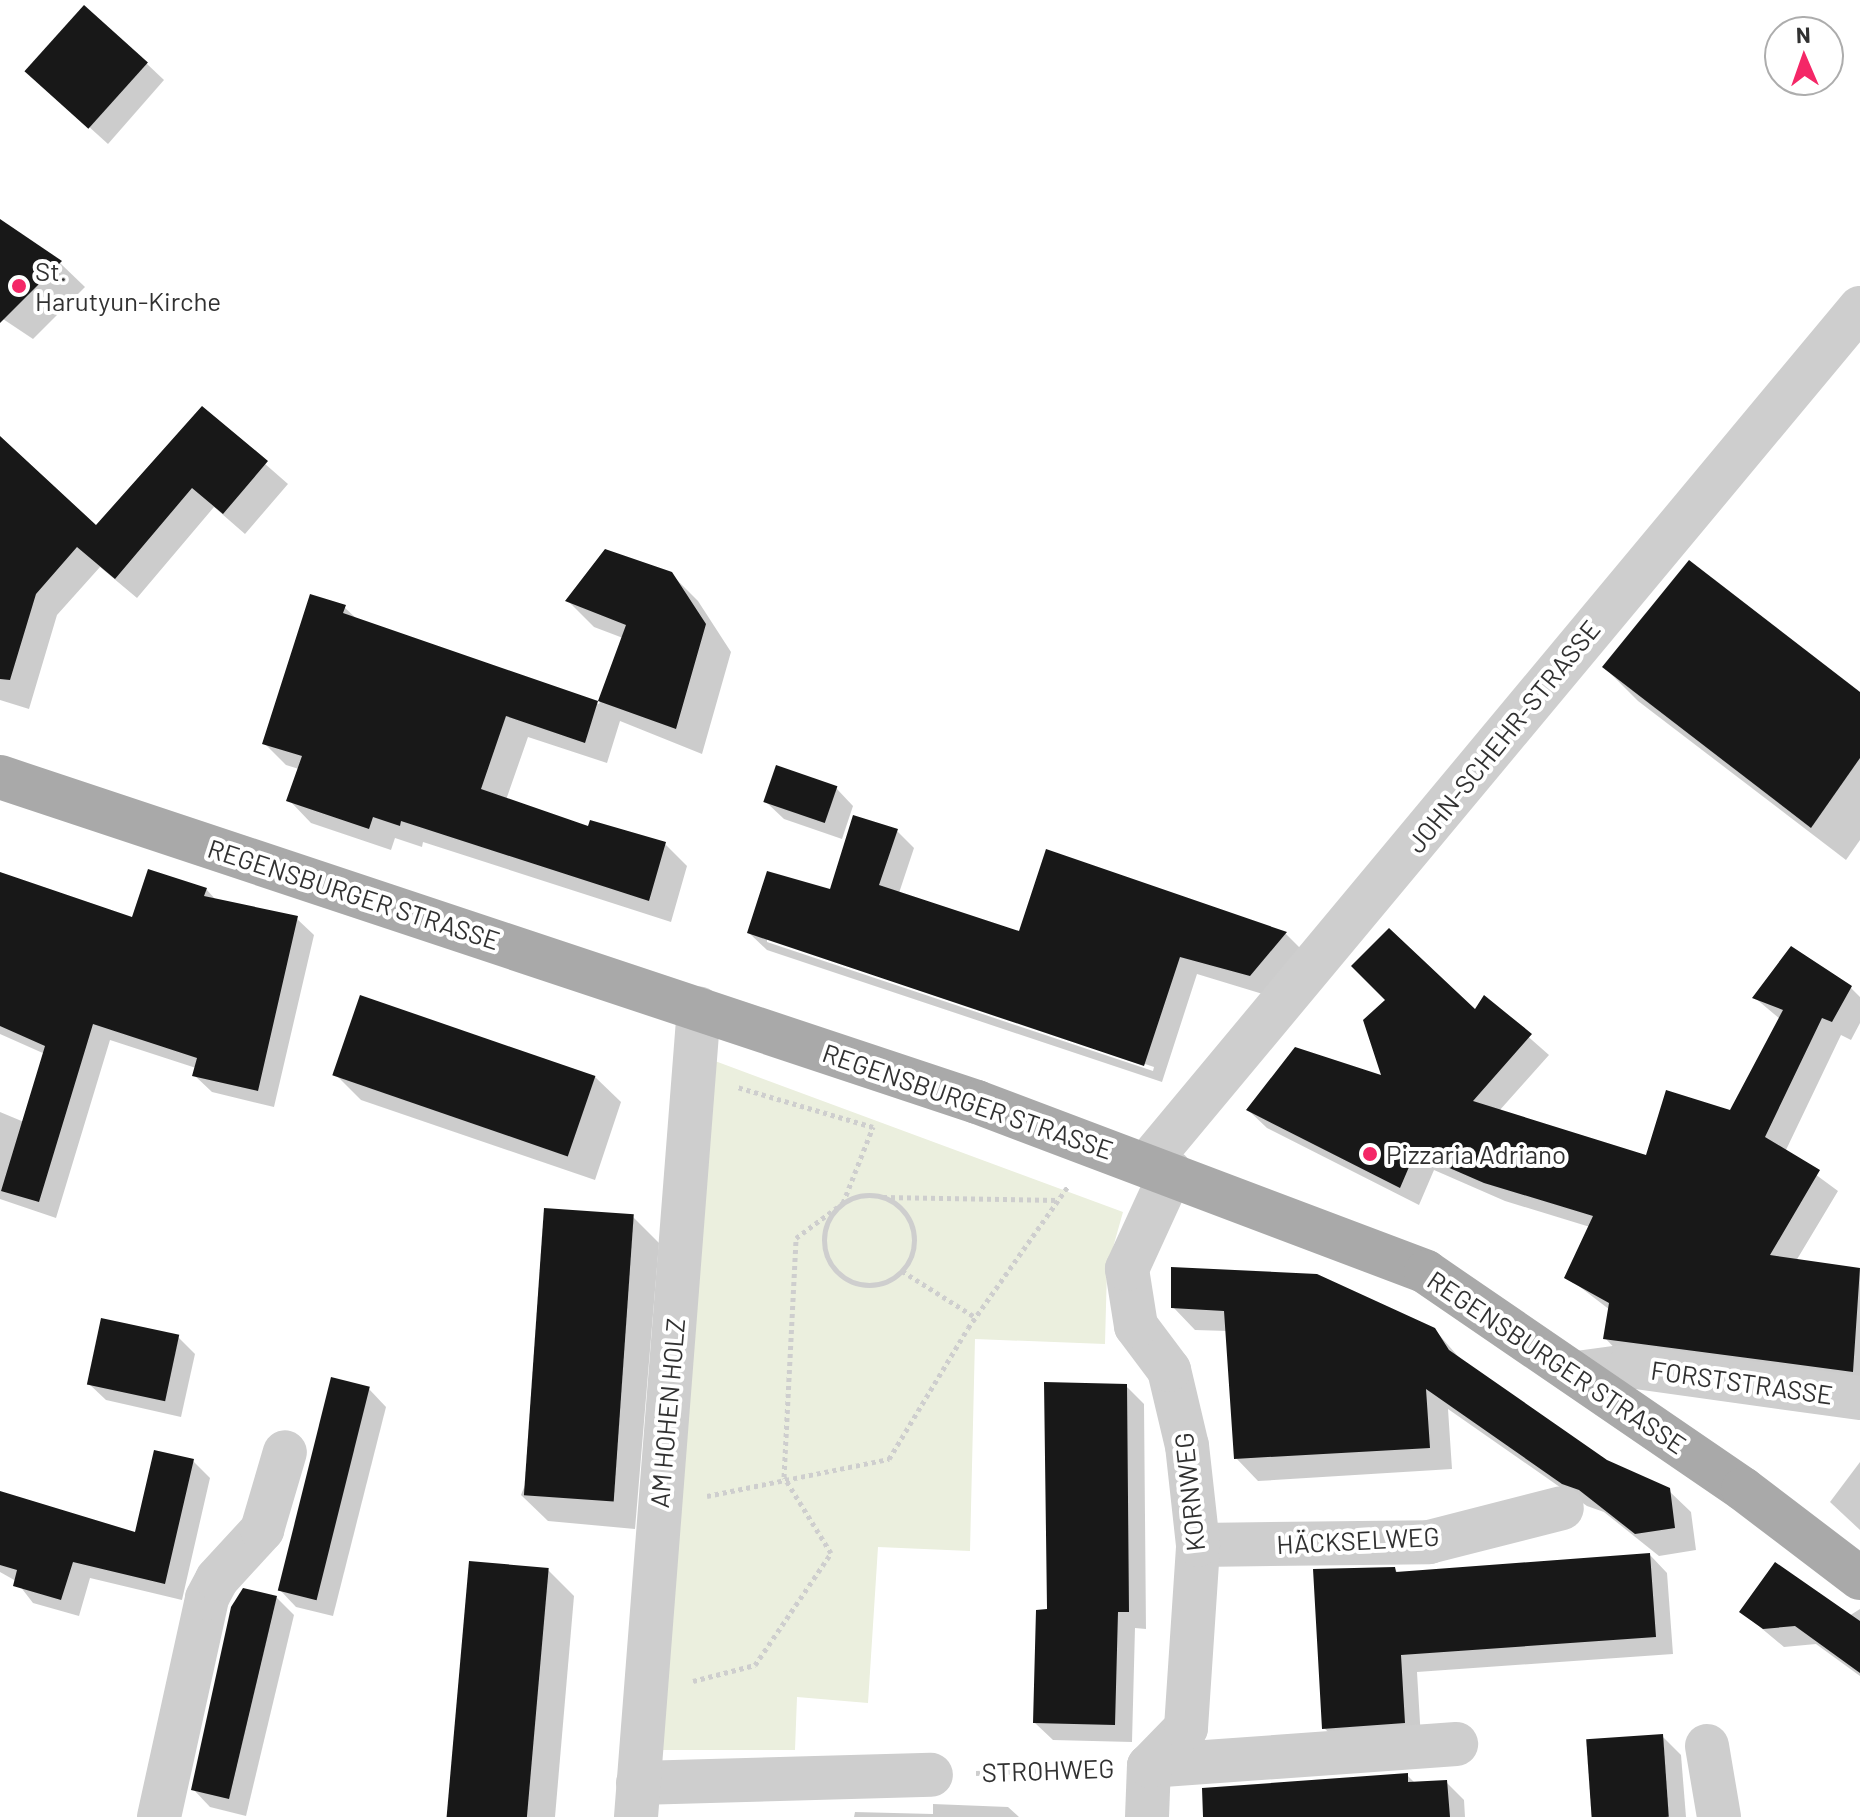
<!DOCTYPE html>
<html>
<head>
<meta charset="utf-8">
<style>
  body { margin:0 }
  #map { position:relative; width:1860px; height:1817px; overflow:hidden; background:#fff; font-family:Barlow,sans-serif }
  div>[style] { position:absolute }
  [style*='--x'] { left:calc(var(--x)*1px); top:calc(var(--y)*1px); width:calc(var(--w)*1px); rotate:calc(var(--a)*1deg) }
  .green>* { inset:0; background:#ebefde }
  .shadow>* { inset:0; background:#0003 }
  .building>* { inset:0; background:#181818; transform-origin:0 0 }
  .path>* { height:5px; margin-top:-2.5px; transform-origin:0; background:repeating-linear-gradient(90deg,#cecece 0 4px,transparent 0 8px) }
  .path>.ring { margin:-2.5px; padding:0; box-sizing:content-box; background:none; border:5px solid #cecece; border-radius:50% }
  .minor>* { height:44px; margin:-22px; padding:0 22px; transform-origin:22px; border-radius:22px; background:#cecece }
  .major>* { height:44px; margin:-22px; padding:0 22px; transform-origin:22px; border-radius:22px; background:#a9a9a9 }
  .dots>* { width:22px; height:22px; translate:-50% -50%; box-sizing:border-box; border:4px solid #fff; border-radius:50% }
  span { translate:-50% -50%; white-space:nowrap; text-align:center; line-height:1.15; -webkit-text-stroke:8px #fff; paint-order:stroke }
  .poi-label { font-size:26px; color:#313131 }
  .left { translate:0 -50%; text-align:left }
  .street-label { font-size:26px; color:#313131 }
  .north { position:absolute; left:1764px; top:16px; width:80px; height:80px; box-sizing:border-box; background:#fff; border:2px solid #adadad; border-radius:50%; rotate:358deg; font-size:22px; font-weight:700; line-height:32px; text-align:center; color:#313131 }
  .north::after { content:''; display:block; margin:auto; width:28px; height:36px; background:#f42767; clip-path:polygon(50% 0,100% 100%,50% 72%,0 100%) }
</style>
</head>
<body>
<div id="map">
  <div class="green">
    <div style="clip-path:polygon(715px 1061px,1123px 1212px,1107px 1269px,1105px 1344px,975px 1339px,970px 1551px,878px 1547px,868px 1703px,797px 1697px,795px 1750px,659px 1750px)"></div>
  </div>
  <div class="shadow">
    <div style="clip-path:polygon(146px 63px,164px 80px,108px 144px,46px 88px)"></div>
    <div style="clip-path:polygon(0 221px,60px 263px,85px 287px,33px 339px,0 317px)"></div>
    <div style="clip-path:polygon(202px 409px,288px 484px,245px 534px,214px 507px,137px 598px,100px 567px,57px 615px,29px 709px,0 700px,0 439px,96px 528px)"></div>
    <div style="clip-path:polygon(671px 574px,698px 601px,731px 652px,702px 754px,620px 721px,607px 763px,528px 737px,506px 800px,589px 829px,665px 844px,687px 866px,671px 922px,423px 842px,422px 847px,395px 838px,391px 850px,311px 823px,289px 800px,299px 769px,286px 765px,264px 743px,344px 607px,358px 620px,599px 704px,623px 638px,594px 627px,568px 601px)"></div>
    <div style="clip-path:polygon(1604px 667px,1860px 695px,1860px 840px,1846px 860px,1638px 701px)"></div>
    <div style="clip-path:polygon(836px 788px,853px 806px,842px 839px,784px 819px,766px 802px)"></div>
    <div style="clip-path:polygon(evenodd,897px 831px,914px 848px,899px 893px,1020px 934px,1048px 851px,1286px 934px,1303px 951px,1266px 995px,1197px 974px,1162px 1082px,767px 950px,749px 933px,831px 892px,897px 831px,767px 938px,1154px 1067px,1153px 1071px,767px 942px,767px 938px)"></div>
    <div style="clip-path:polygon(0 874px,134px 920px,206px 889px,217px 901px,296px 918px,314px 935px,274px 1107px,212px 1092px,194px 1075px,196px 1068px,110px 1040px,56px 1218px,0 1199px,0 1112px,24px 1122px,45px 1054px,0 1034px)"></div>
    <div style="clip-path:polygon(1850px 987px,1860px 997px,1860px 1023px,1851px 1040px,1841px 1035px,1785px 1152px,1838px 1191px,1796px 1261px,1860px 1270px,1860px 1388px,1623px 1357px,1605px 1338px,1610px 1310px,1567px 1277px,1590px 1227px,1505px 1201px,1434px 1170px,1419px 1205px,1267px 1128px,1248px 1110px,1384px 1078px,1475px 1012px,1484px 998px,1549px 1055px,1499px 1111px,1648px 1157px,1731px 1113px,1780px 1019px,1755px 998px)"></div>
    <div style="clip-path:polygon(335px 1074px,594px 1076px,621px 1102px,595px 1180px,361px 1100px)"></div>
    <div style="clip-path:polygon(633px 1217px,659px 1243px,635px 1529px,548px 1521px,521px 1495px)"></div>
    <div style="clip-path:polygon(1173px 1269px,1434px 1329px,1463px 1362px,1606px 1462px,1668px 1490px,1691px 1512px,1696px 1550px,1659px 1556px,1604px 1512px,1587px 1506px,1448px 1409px,1452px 1469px,1258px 1481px,1236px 1458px,1228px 1331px,1195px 1330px,1173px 1307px)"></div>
    <div style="clip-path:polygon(178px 1337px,195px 1354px,181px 1417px,106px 1400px,88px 1383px)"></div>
    <div style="clip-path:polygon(1046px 1384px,1126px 1386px,1144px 1404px,1146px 1629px,1135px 1628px,1132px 1742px,1053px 1740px,1035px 1723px,1049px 1611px)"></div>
    <div style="clip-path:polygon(369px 1389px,386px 1407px,333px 1616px,296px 1607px,279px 1589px)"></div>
    <div style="clip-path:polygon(193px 1461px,210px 1478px,182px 1600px,90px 1578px,79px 1616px,33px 1603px,16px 1581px,0 1572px,0 1517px,136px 1534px)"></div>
    <div style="clip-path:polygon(1860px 1462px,1860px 1530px,1830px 1502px)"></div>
    <div style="clip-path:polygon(1650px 1555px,1667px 1573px,1673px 1654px,1417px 1672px,1421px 1739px,1342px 1745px,1324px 1728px,1395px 1569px,1399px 1574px)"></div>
    <div style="clip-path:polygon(548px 1570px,574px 1596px,555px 1817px,448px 1817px)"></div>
    <div style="clip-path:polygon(276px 1597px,294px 1615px,246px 1816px,210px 1807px,193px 1789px)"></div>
    <div style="clip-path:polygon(1860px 1609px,1860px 1676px,1816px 1644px,1784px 1647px,1742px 1612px,1849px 1616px)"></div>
    <div style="clip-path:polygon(1662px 1736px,1681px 1755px,1686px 1817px,1593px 1817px)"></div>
    <div style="clip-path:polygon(1407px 1775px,1416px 1784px,1446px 1782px,1464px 1800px,1465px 1817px,1209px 1817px)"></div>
    <div style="clip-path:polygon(933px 1804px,1008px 1807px,1019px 1817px,854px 1817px,855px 1812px,933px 1814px)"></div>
  </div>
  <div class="building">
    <div style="left:84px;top:5px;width:86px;height:89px;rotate:42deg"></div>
    <div style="clip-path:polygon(0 219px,62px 261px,0 323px)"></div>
    <div style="clip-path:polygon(202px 406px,268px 461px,223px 514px,192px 488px,115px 579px,77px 547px,36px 594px,10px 680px,0 679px,0 436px,96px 525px)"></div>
    <div style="clip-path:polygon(605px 549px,672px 572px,706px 624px,676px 729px,598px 701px,626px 625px,565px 601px)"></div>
    <div style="clip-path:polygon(1689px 560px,1860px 692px,1860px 758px,1811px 828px,1602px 667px)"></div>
    <div style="clip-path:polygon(310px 594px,346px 605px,343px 613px,598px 701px,585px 743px,506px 716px,481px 789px,588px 826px,590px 820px,666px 842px,649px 901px,401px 821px,400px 826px,373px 817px,369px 829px,286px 801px,302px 756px,262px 744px)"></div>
    <div style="left:776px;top:765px;width:65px;height:39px;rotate:19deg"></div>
    <div style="clip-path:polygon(853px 815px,898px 829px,879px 885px,1019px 931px,1046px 849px,1287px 932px,1250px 976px,1180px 957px,1144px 1066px,747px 933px,767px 871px,830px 889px)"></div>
    <div style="clip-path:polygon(148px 869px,207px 888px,204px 896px,298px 916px,258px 1091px,192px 1076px,197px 1058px,93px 1024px,39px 1202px,1px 1191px,45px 1046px,0 1026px,0 872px,132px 917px)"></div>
    <div style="clip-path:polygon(1389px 928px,1475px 1009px,1484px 995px,1532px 1034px,1473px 1101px,1646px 1155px,1666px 1090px,1730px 1110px,1783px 1010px,1752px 998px,1791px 946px,1852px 986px,1832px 1022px,1822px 1018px,1765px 1137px,1820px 1170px,1770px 1255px,1860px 1268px,1853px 1372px,1603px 1339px,1609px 1303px,1564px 1278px,1593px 1216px,1484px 1183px,1415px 1153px,1400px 1188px,1246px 1110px,1295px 1047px,1381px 1075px,1363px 1020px,1385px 1000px,1351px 966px)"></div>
    <div style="left:360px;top:995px;width:249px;height:85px;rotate:19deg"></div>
    <div style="left:544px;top:1208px;width:90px;height:288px;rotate:4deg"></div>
    <div style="clip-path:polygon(1171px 1267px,1317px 1274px,1435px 1328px,1449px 1350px,1607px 1460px,1670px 1488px,1675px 1528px,1635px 1534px,1579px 1490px,1562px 1484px,1426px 1389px,1430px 1448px,1234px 1459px,1224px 1311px,1171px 1308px)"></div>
    <div style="left:101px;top:1318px;width:80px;height:68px;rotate:12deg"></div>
    <div style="left:331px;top:1377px;width:40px;height:220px;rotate:14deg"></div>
    <div style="clip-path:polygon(1044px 1382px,1127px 1384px,1129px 1612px,1118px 1612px,1115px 1725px,1033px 1723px,1036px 1610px,1047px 1609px)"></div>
    <div style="clip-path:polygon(154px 1450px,194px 1459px,165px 1584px,73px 1562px,61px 1600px,13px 1586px,17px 1570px,0 1565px,0 1491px,135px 1532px)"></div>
    <div style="clip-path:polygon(1650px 1553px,1656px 1637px,1401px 1655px,1405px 1723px,1322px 1729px,1313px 1569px,1395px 1567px,1396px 1572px)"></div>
    <div style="left:469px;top:1561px;width:80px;height:257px;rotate:5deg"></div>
    <div style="clip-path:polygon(1775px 1562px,1860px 1621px,1860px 1673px,1795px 1626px,1763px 1629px,1739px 1612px)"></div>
    <div style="clip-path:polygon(243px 1588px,277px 1596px,229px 1799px,191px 1790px,231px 1607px)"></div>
    <div style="left:1663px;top:1734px;width:83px;height:77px;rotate:86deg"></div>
    <div style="clip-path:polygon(1408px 1773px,1408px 1782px,1447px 1780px,1450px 1817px,1203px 1817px,1202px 1788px)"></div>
  </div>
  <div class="path">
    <div class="ring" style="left:824px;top:1195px;width:85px;height:85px"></div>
    <div style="--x:883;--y:1197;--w:174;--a:1"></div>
    <div style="--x:902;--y:1271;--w:86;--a:32.2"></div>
    <div style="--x:707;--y:1496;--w:186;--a:-11.5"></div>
    <div style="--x:889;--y:1459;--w:153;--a:-58.9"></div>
    <div style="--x:968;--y:1328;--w:174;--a:-54.8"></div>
    <div style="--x:693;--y:1681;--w:64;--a:-14.5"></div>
    <div style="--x:755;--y:1665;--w:135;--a:-55.8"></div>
    <div style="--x:831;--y:1553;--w:89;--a:-121.7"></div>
    <div style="--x:784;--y:1477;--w:239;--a:-87.1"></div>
    <div style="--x:796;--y:1238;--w:59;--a:-36.7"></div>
    <div style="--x:843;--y:1203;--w:82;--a:-68.5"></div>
    <div style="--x:873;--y:1127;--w:142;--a:-163.6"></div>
    <div style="--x:976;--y:1773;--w:126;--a:-2.3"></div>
  </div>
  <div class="minor">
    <div style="--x:1147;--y:1164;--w:1114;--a:-50.21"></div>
    <div style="--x:1577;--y:1373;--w:52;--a:-7.7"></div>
    <div style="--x:1629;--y:1366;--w:233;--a:7.9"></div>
    <div style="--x:1198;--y:1545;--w:231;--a:-0.7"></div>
    <div style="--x:1429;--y:1542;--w:137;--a:-14.3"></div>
    <div style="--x:1707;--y:1746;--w:72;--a:80.4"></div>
    <div style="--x:1149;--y:1766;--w:308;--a:-4.1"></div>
    <div style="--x:638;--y:1783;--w:293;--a:-1.6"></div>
    <div style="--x:159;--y:1817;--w:224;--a:-77.6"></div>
    <div style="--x:207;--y:1598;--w:21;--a:-62"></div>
    <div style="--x:217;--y:1579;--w:67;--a:-47.4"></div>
    <div style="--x:262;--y:1530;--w:81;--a:-73.6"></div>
    <div style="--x:636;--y:1817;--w:811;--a:-85.55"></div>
    <div style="--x:1147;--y:1817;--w:51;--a:-87.8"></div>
    <div style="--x:1149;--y:1766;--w:53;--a:-45.8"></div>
    <div style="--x:1186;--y:1728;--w:183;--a:-86.2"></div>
    <div style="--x:1198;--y:1545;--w:100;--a:-96.3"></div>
    <div style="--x:1187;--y:1446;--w:78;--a:-103.3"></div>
    <div style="--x:1169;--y:1370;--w:55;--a:-126.9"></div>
    <div style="--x:1136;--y:1326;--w:58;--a:-99"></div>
    <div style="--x:1127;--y:1269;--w:106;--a:-65.4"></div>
  </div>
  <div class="major">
    <div style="--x:0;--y:777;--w:1030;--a:18.4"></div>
    <div style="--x:977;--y:1102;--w:480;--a:20.7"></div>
    <div style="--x:1426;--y:1272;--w:384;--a:34.4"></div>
    <div style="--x:1743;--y:1489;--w:147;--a:37.3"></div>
  </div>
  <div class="dots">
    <div style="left:19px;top:286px;background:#f42767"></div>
    <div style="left:1370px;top:1154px;background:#f42767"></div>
  </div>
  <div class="poi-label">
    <span class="left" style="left:35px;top:286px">St.<br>Harutyun-Kirche</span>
    <span class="left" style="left:1386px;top:1154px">Pizzaria Adriano</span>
  </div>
  <div class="street-label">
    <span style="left:1503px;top:736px;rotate:-51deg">JOHN-SCHEHR-STRASSE</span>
    <span style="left:354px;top:894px;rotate:18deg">REGENSBURGER STRASSE</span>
    <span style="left:968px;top:1101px;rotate:19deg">REGENSBURGER STRASSE</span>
    <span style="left:1557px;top:1362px;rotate:34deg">REGENSBURGER STRASSE</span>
    <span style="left:1742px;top:1382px;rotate:8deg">FORSTSTRASSE</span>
    <span style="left:667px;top:1413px;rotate:-85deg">AM HOHEN HOLZ</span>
    <span style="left:1189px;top:1492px;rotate:-96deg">KORNWEG</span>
    <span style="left:1358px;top:1540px;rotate:-3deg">HÄCKSELWEG</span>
    <span style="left:1048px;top:1770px;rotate:-2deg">STROHWEG</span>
  </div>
  <div class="north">N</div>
</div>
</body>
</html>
